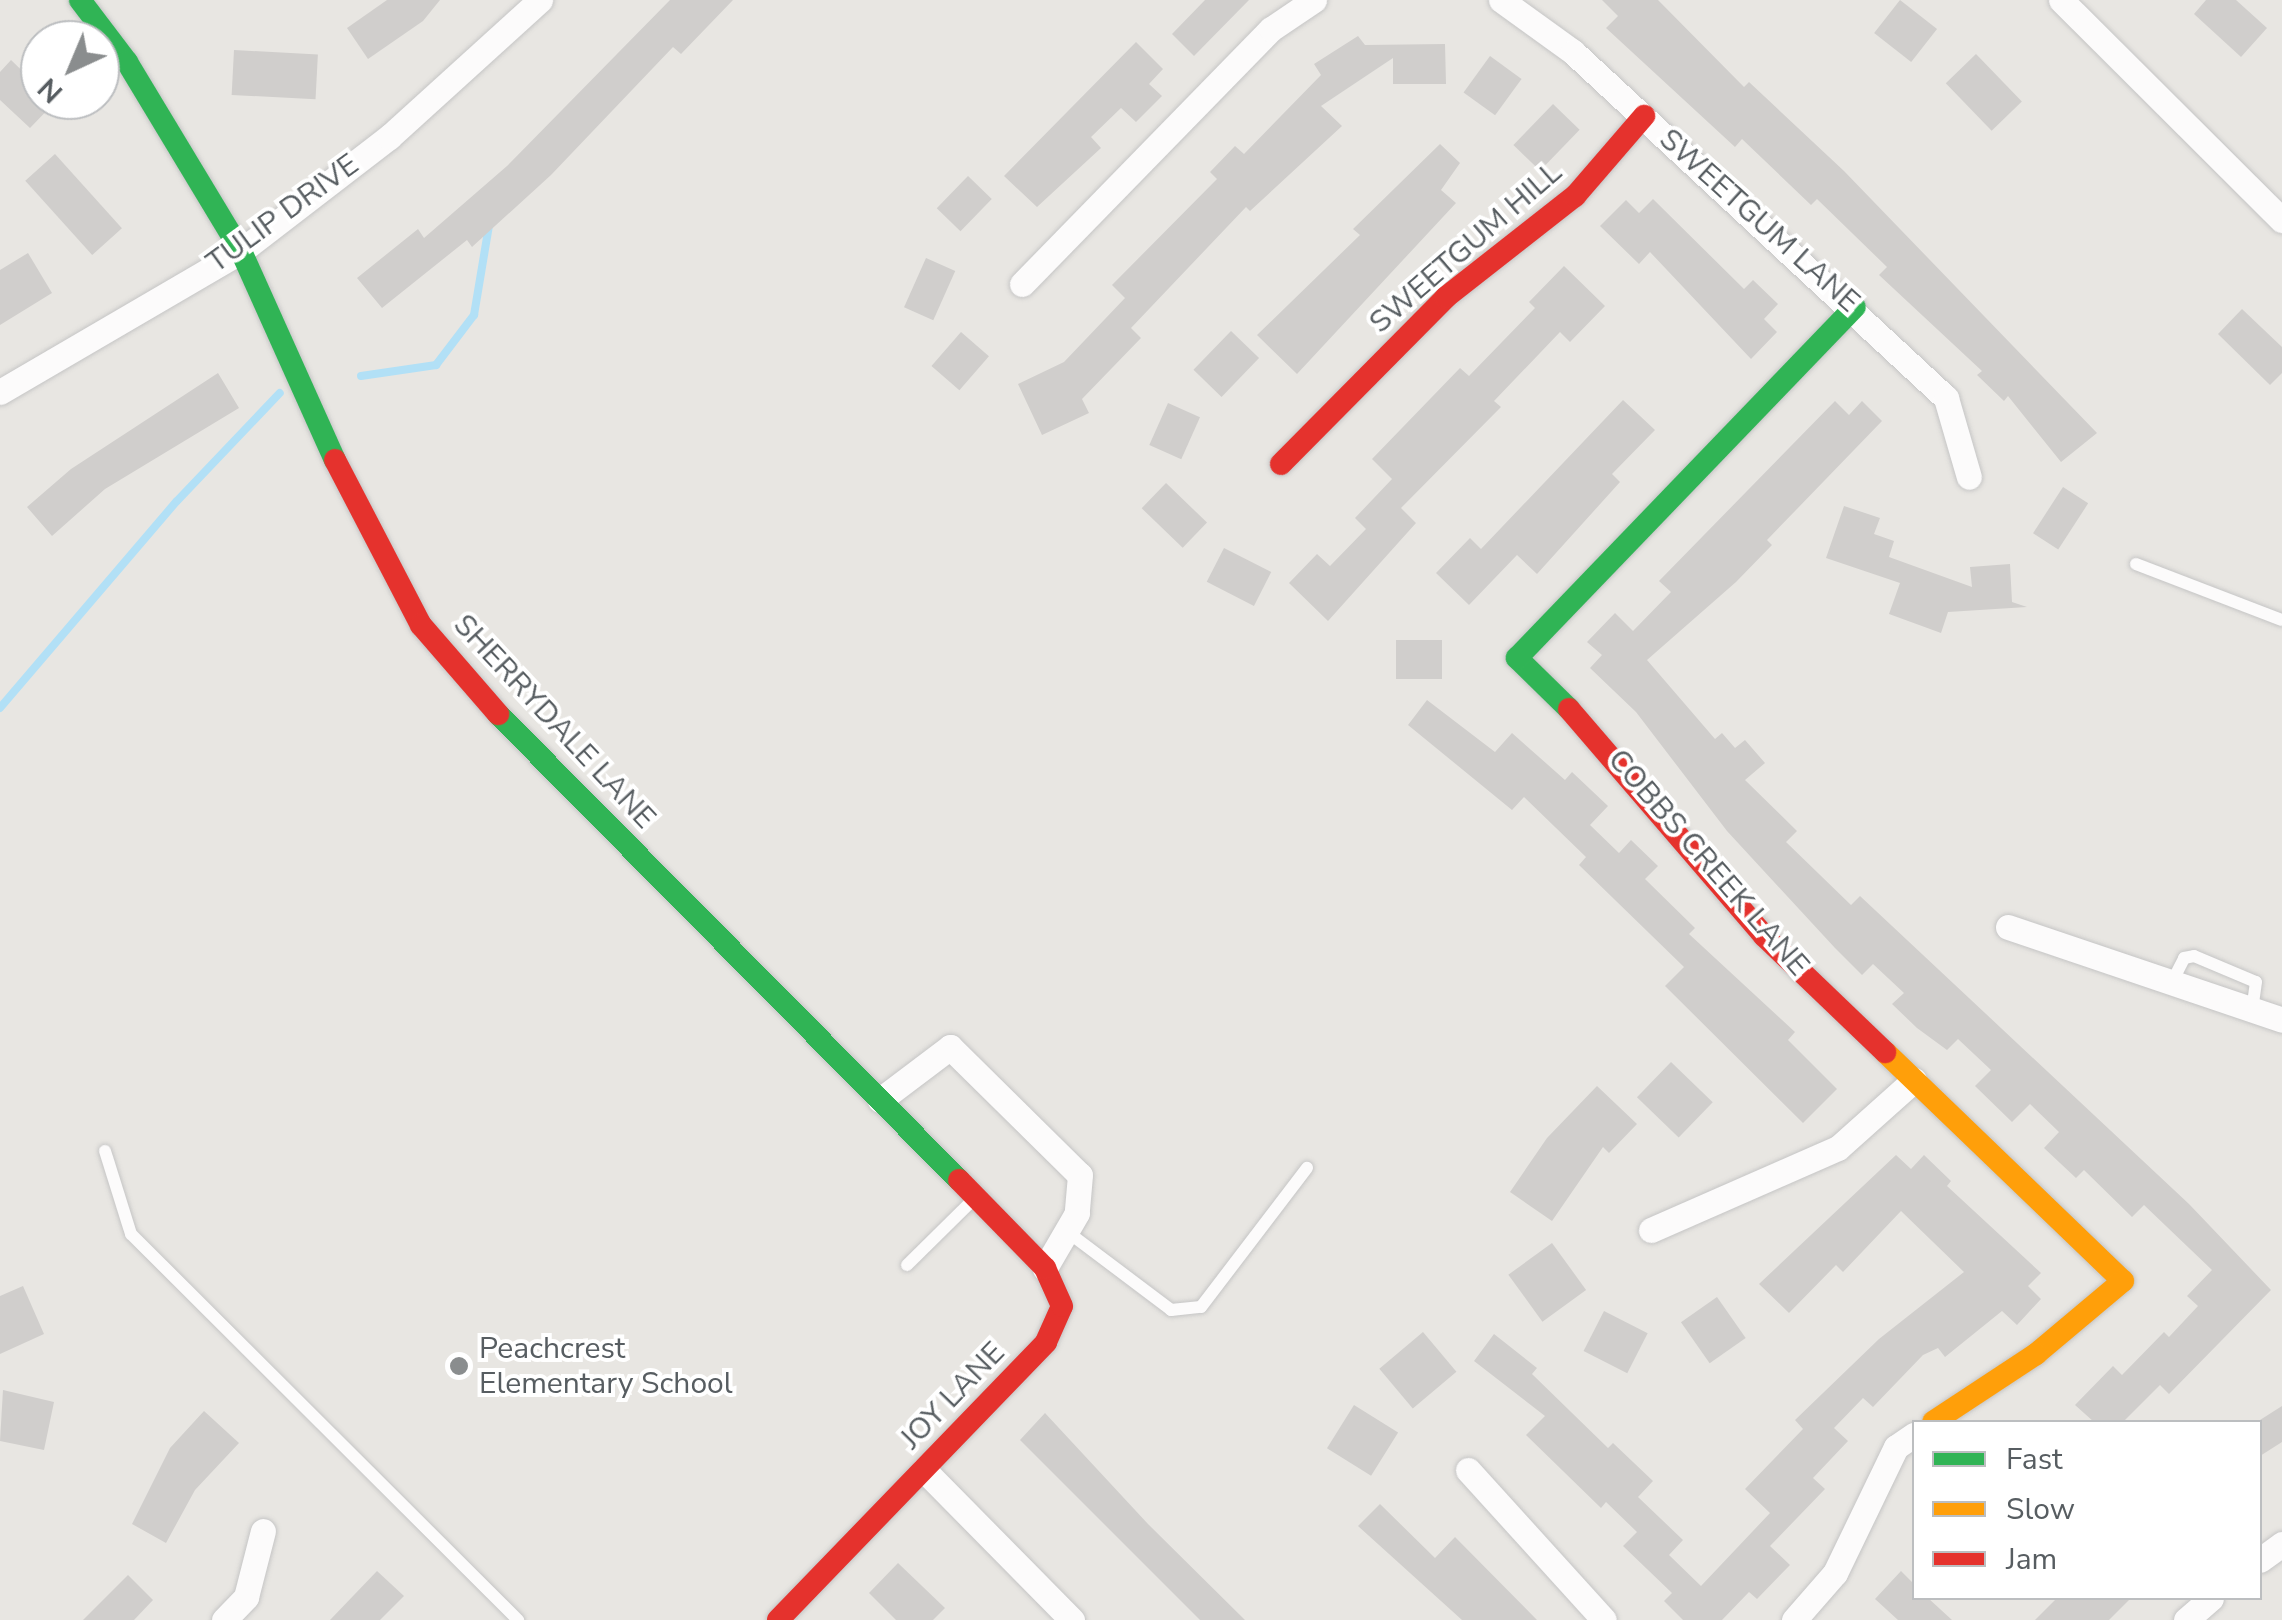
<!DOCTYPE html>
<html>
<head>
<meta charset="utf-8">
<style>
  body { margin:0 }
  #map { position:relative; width:2282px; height:1620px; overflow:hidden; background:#e8e6e2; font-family:"Nunito Sans",sans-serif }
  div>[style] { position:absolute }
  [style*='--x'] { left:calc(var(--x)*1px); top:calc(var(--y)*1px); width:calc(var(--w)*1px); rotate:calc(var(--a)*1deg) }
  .stream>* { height:8px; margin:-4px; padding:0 4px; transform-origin:4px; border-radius:4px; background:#b2e0f6 }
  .building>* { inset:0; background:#d0cecc; transform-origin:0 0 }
  .roads { filter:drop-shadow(0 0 2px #c5c5c5) drop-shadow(0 0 2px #c5c5c5) }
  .lane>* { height:12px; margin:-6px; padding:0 6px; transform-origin:6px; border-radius:6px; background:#fcfbfb }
  .street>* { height:25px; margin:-12.5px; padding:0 12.5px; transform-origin:12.5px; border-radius:12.5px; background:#fcfbfb }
  .fast>* { height:22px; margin:-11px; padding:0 11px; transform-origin:11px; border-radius:11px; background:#30b455 }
  .slow>* { height:22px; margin:-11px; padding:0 11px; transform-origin:11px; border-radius:11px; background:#ff9f0a }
  .jam>* { height:22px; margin:-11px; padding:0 11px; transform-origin:11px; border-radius:11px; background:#e5322d }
  .dots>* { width:28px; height:28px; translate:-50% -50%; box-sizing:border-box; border:5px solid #fff; border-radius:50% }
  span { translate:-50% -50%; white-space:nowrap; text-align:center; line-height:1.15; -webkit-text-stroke:8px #fff; paint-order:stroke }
  .street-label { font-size:30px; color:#575d61 }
  .poi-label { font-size:30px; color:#575d61 }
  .left { translate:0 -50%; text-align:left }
  .legend { position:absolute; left:1912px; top:1420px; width:350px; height:180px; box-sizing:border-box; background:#fff; border:2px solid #bcbec0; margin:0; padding:12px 18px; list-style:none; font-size:30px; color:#575d61 }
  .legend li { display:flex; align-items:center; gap:20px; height:50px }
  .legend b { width:50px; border:2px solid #bcbec0 }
  .north { position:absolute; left:20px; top:20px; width:100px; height:100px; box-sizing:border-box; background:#fff; border:2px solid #bcbec0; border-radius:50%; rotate:224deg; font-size:28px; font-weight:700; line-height:40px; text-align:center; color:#575d61 }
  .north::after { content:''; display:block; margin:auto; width:35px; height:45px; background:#8a8d8e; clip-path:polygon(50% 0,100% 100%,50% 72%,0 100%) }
</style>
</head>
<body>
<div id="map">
  <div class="stream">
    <div style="--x:361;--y:376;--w:76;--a:-8.3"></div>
    <div style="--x:436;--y:365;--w:63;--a:-52.8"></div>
    <div style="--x:474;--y:315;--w:91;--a:-80.5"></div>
    <div style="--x:0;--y:708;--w:272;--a:-49.5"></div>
    <div style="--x:177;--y:501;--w:149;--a:-46.4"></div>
  </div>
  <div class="building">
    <div style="clip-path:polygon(387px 0,440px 0,423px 21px,368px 59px,347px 28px)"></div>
    <div style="clip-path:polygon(670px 0,733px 0,681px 54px,673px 47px,551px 175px,472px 247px,467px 240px,382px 308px,357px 278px,418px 229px,424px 238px,507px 166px)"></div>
    <div style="clip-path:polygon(1205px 0,1249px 0,1194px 56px,1172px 34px)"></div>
    <div style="clip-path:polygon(1602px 0,1658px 0,1744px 87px,1749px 82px,1844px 171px,2097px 433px,2061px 462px,2008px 396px,2004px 401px,1977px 375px,1982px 371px,1879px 275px,1887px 267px,1817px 199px,1811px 205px,1742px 139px,1735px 147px,1606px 28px,1618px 16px)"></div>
    <div style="left:1900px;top:0;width:47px;height:42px;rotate:38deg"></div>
    <div style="clip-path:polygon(2206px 0,2236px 0,2267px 28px,2241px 57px,2194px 14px)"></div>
    <div style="clip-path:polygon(1358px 36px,1365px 45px,1445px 44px,1446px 84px,1393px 84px,1393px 58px,1321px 106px,1342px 126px,1250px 211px,1246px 207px,1131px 328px,1141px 338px,1082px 399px,1089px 413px,1042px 435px,1018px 384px,1064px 362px,1125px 298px,1112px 285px,1217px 179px,1210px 172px,1235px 146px,1244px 154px,1321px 75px,1314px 64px)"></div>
    <div style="clip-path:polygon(1136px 42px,1163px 69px,1149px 84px,1162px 96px,1136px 122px,1121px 108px,1091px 137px,1101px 148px,1037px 207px,1004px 176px)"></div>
    <div style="left:234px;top:50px;width:84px;height:45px;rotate:3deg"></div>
    <div style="left:1976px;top:54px;width:66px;height:42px;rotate:46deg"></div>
    <div style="left:1490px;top:56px;width:39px;height:45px;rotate:36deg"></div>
    <div style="clip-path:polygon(11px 60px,40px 88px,40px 100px,57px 100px,30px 128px,0 100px,0 72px)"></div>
    <div style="left:1553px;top:104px;width:37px;height:57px;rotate:44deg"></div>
    <div style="clip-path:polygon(1440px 144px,1460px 163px,1441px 190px,1456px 203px,1297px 374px,1257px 335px,1360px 235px,1353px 229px)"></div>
    <div style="left:55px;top:154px;width:100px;height:40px;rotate:48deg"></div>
    <div style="left:968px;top:176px;width:33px;height:45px;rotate:44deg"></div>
    <div style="clip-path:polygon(1653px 199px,1744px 289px,1753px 280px,1778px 304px,1764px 319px,1777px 332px,1751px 359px,1650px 252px,1639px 264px,1600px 226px,1626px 200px,1639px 213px)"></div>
    <div style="clip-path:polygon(28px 253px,52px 293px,0 325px,0 270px)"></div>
    <div style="left:926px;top:258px;width:32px;height:54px;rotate:24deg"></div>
    <div style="clip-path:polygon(1564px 266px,1605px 306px,1570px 342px,1560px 332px,1494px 401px,1501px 407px,1401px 508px,1416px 523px,1328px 621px,1289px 583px,1317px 554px,1330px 566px,1366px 529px,1355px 518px,1392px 479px,1372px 459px,1460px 368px,1469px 376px,1535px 308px,1529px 302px)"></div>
    <div style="clip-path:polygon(2242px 309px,2282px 347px,2282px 373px,2270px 385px,2218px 334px)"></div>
    <div style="left:1231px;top:331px;width:39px;height:54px;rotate:44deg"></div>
    <div style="left:961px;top:332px;width:37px;height:45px;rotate:41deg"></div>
    <div style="clip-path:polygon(218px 373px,239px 408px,105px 489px,52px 536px,27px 507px,71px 469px)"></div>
    <div style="clip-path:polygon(1623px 400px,1655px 430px,1612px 474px,1620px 482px,1537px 574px,1517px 555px,1469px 605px,1436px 573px,1470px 538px,1481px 549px)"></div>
    <div style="clip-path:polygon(1835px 401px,1849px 415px,1862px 401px,1882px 421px,1767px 540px,1772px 545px,1736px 582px,1647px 660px,1715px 739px,1722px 733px,1735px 748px,1745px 740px,1765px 763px,1745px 780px,1797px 831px,1786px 842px,1851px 905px,1860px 896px,2189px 1204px,2271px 1290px,2169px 1394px,2160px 1385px,2123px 1422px,2094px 1422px,2075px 1405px,2113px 1366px,2122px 1375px,2164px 1332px,2169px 1337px,2198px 1306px,2187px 1296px,2212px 1270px,2144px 1205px,2132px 1217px,2084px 1170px,2076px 1178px,2044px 1148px,2059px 1132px,2030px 1104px,2012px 1122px,1975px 1086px,1991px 1070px,1958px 1039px,1947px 1050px,1917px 1028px,1892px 1004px,1904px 993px,1873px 964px,1862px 975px,1835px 948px,1727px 831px,1636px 712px,1590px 668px,1602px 655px,1587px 642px,1615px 613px,1633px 631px,1671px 592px,1659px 581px)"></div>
    <div style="left:1168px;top:403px;width:35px;height:46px;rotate:24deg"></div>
    <div style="left:1166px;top:483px;width:57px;height:35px;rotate:44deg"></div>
    <div style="left:2063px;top:487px;width:30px;height:55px;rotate:33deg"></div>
    <div style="clip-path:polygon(1844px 506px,1880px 518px,1874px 534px,1894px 541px,1889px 557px,1972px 587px,1970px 567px,2010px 564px,2012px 602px,2027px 607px,1948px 612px,1941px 633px,1889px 614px,1900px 583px,1826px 558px)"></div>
    <div style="left:1224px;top:548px;width:53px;height:38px;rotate:27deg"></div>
    <div style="left:1396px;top:640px;width:46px;height:39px"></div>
    <div style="clip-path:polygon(1427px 700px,1495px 752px,1512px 733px,1565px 780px,1572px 772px,1608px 806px,1590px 825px,1619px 853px,1631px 840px,1658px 866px,1645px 879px,1695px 928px,1689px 934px,1795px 1032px,1788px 1040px,1837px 1089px,1803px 1123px,1665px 986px,1684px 967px,1579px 865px,1586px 857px,1524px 797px,1512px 810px,1408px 725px)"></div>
    <div style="left:1671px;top:1062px;width:58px;height:49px;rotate:44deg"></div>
    <div style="clip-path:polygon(1597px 1086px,1637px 1124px,1609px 1153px,1603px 1147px,1552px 1221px,1510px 1192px,1547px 1138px)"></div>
    <div style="clip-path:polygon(1896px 1155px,1911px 1169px,1924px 1155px,1951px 1181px,1947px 1186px,2041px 1273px,2028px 1286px,2041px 1299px,2017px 1325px,2002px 1311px,1945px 1357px,1938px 1348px,1923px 1355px,1873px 1407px,1863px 1398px,1834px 1428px,1848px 1441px,1813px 1478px,1825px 1489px,1770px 1546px,1790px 1565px,1757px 1599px,1749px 1592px,1722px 1620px,1683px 1620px,1664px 1601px,1672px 1593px,1623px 1546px,1637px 1532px,1606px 1502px,1601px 1508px,1526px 1435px,1545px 1416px,1474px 1361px,1494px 1334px,1537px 1368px,1532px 1374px,1608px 1448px,1613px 1443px,1653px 1481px,1638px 1497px,1683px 1540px,1669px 1555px,1701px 1586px,1770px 1513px,1745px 1489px,1803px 1429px,1795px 1420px,1879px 1339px,1964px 1272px,1901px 1211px,1843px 1272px,1836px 1265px,1789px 1313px,1759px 1284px)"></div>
    <div style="left:1552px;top:1243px;width:58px;height:54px;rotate:54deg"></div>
    <div style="clip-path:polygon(23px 1286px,44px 1334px,0 1354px,0 1296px)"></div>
    <div style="left:1717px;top:1297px;width:50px;height:44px;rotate:55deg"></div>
    <div style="left:1604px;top:1311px;width:49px;height:45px;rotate:27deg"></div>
    <div style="left:1423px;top:1332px;width:52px;height:57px;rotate:50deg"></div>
    <div style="clip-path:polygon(3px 1390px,54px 1402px,44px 1450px,0 1441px)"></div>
    <div style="left:1354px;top:1405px;width:52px;height:51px;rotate:32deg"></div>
    <div style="clip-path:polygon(2282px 1406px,2282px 1442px,2260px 1456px,2260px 1420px)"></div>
    <div style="clip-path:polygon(204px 1411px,239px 1443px,195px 1490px,166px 1543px,132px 1524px,170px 1448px)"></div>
    <div style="clip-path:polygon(1045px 1413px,1148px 1524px,1245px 1620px,1200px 1620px,1020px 1440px)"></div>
    <div style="clip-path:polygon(1380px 1504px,1435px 1558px,1455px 1537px,1537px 1620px,1462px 1620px,1358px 1526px)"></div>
    <div style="clip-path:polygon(898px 1563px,945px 1608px,933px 1620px,896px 1620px,869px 1593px)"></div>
    <div style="clip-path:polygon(377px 1571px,404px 1596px,380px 1620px,330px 1620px)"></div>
    <div style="clip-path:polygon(1901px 1571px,1914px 1584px,1914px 1598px,1928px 1598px,1952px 1620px,1898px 1620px,1875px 1599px)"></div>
    <div style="clip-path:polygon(128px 1575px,153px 1600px,134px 1620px,83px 1620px)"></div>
    <div style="clip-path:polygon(2057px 1598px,2131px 1598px,2109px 1620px,2035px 1620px)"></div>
  </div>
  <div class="roads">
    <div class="lane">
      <div style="--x:2136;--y:564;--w:156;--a:21"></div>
      <div style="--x:2171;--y:984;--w:29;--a:-63"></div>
      <div style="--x:2184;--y:958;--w:10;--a:-11"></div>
      <div style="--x:2194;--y:956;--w:67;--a:22.8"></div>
      <div style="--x:2256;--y:982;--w:28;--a:98"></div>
      <div style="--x:105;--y:1151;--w:87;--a:72.6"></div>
      <div style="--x:131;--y:1234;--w:547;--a:44.93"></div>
      <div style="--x:1069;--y:1233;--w:128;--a:37"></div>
      <div style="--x:1171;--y:1310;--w:30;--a:-6"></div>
      <div style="--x:1201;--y:1307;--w:175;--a:-52.7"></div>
      <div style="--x:907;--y:1265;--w:94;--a:-44.6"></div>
    </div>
    <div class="street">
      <div style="--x:1501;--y:0;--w:89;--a:35.8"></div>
      <div style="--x:1573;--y:52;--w:509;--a:42.85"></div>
      <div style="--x:1946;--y:398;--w:82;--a:73.8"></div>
      <div style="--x:2061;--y:0;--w:312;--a:44.9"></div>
      <div style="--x:1022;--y:284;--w:356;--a:-45.7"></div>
      <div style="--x:1271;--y:29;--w:52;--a:-34"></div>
      <div style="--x:0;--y:392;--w:279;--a:-30.3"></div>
      <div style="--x:241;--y:251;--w:187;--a:-37.6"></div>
      <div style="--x:389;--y:137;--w:204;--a:-42.2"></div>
      <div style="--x:2008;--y:927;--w:289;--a:18.7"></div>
      <div style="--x:880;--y:1100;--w:88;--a:-37.1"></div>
      <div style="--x:950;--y:1047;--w:182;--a:44.6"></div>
      <div style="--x:1080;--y:1175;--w:38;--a:95"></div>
      <div style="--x:1077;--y:1213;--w:64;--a:120.2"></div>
      <div style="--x:1651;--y:1230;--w:204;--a:-23.7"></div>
      <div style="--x:1838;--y:1148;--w:102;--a:-41.8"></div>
      <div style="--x:924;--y:1470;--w:211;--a:45.4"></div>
      <div style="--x:1468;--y:1470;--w:202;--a:47.8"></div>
      <div style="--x:2260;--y:1560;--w:27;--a:-36"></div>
      <div style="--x:224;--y:1620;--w:32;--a:-46"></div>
      <div style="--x:246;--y:1597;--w:68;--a:-75.6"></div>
      <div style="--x:1794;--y:1620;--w:62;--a:-48.9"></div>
      <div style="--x:1835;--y:1573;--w:140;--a:-64.2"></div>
      <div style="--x:1896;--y:1447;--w:22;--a:-34"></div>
      <div style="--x:2186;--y:1620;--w:33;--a:-41"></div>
    </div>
    <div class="fast">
      <div style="--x:80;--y:0;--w:78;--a:52.8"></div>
      <div style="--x:127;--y:62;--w:221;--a:58.9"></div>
      <div style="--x:241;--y:251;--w:229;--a:65.8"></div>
      <div style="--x:1569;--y:709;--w:73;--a:-135.6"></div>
      <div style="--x:1517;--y:658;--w:487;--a:-46.1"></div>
      <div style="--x:498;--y:714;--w:655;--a:45.31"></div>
    </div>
    <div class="slow">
      <div style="--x:1885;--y:1052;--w:330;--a:43.9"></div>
      <div style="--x:2123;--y:1281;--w:114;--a:140"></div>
      <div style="--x:2036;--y:1354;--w:123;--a:146.6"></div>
    </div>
    <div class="jam">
      <div style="--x:335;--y:460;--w:186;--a:62.5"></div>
      <div style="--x:421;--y:625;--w:118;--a:49.1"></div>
      <div style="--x:1281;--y:464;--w:235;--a:-45.3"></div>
      <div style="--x:1446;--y:297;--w:164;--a:-38.1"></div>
      <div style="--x:1575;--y:196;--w:106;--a:-49.2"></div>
      <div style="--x:1569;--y:709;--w:299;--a:49.3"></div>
      <div style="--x:1764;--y:936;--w:168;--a:43.8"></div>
      <div style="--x:778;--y:1620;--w:386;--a:-46"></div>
      <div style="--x:1046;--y:1342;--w:39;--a:-66"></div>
      <div style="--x:1062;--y:1306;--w:42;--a:-114.1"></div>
      <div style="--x:1045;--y:1268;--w:123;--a:-134.3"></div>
    </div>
  </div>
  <div class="dots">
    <div style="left:459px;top:1366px;background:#8a8d8e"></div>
  </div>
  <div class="street-label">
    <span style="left:283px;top:214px;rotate:-36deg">TULIP DRIVE</span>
    <span style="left:1759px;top:221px;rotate:42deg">SWEETGUM LANE</span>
    <span style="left:1466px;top:248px;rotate:-41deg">SWEETGUM HILL</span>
    <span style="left:554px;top:722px;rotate:47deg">SHERRYDALE LANE</span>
    <span style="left:1708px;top:863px;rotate:49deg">COBBS CREEK LANE</span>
    <span style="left:953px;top:1396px;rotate:-46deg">JOY LANE</span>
  </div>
  <div class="poi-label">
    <span class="left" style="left:479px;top:1366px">Peachcrest<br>Elementary School</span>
  </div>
  <ul class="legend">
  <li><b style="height:12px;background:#30b455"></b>Fast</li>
  <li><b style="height:12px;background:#ff9f0a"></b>Slow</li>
  <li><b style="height:12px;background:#e5322d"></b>Jam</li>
  </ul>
  <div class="north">N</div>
</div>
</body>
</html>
